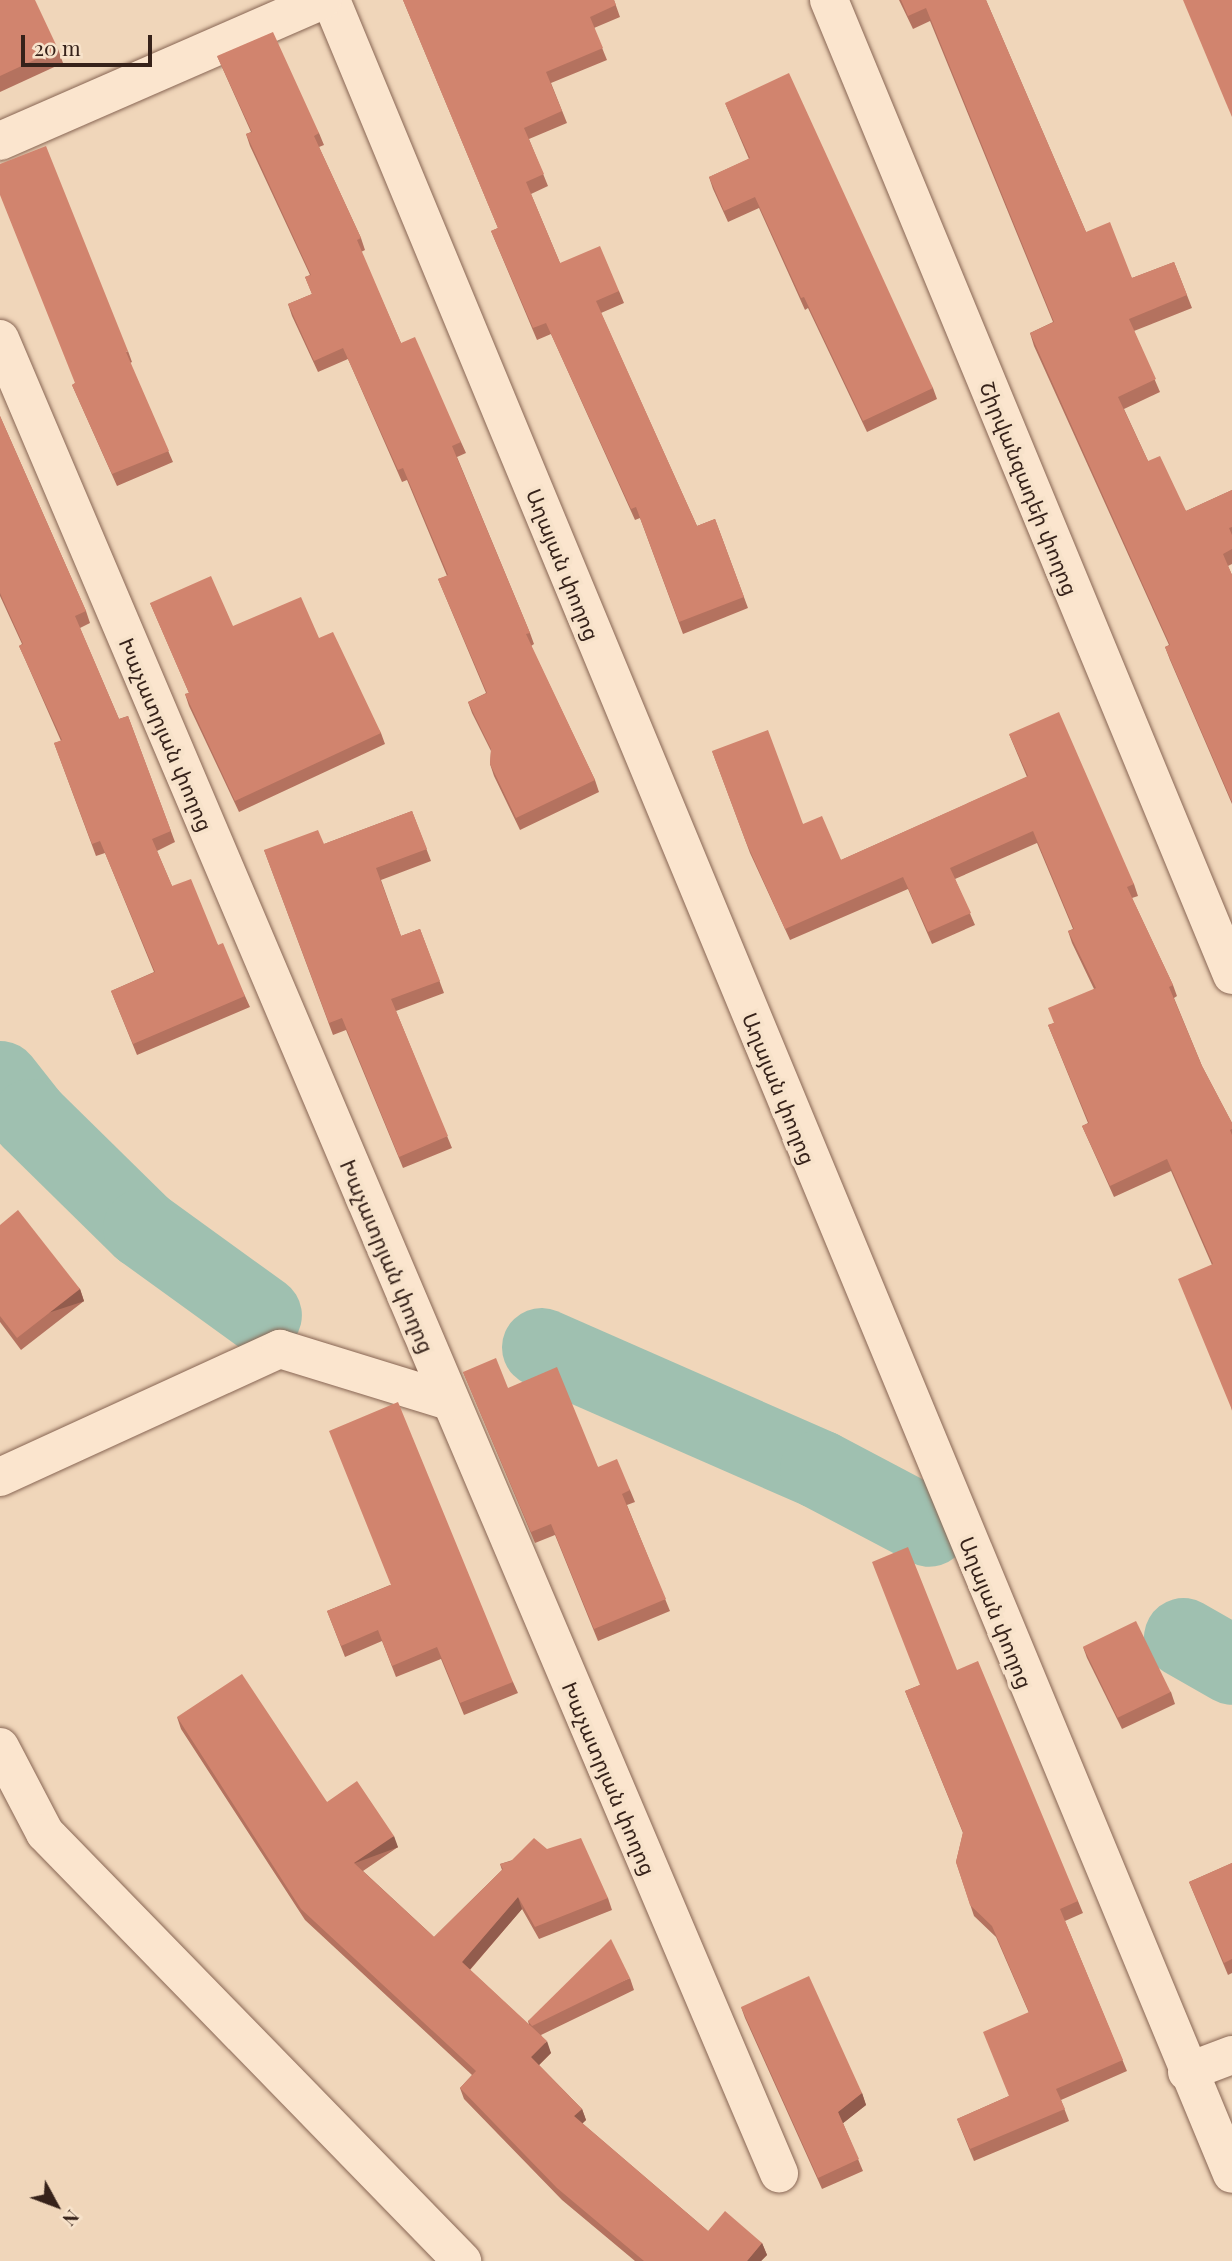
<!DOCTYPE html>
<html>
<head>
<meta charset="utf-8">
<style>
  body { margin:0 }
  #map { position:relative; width:1232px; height:2261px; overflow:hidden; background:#f0d6ba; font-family:"Playfair Display","Noto Sans Armenian",serif }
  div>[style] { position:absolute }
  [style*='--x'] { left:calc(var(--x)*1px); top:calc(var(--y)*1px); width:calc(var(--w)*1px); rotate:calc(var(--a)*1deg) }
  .river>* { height:79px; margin:-39.5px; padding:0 39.5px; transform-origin:39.5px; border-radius:39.5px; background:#9fc0b0 }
  .roads { filter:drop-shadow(0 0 2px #886654) drop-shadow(0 0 2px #886654) }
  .minor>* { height:38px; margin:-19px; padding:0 19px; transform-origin:19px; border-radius:19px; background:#fbe5ce }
  .wall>* { inset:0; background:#b4725f }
  .shaded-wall>* { inset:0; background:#925c4d; transform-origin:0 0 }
  .building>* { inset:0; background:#d1846e; transform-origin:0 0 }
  span { translate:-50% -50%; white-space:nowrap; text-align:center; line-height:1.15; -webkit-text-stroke:7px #f7e2ca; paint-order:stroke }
  .street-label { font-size:21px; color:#36221a }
  .north { position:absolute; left:21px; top:2170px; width:70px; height:70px; -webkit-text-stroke:5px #f7e2ca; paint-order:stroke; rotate:131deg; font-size:19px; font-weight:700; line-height:28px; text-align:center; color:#36221a }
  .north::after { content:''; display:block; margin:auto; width:24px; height:32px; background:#36221a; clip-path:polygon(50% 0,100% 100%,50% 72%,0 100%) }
  .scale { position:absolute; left:21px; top:35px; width:131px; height:32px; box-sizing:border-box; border:4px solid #36221a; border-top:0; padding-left:9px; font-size:21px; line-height:24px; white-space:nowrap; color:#36221a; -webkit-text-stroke:5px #f7e2ca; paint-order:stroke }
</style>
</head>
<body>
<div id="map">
  <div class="river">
    <div style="--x:0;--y:1080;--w:48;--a:51.7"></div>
    <div style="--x:30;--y:1118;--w:157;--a:44.5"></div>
    <div style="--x:142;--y:1228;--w:148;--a:35.9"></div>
    <div style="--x:541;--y:1347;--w:304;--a:23.7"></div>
    <div style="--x:819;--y:1469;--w:124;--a:27.8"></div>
    <div style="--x:1183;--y:1637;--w:56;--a:29.7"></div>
  </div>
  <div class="roads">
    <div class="minor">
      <div style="--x:331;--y:0;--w:2353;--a:67.49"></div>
      <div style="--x:829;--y:0;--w:1055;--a:67.54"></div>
      <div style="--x:0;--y:141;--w:352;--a:-23.6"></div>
      <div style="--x:0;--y:339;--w:1993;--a:66.99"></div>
      <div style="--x:0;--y:1477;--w:308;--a:-24.6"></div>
      <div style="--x:280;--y:1349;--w:177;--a:17.1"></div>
      <div style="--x:0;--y:1747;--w:97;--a:62.4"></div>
      <div style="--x:45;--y:1833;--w:598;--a:45.75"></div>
      <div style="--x:1187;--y:2072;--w:48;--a:-20.7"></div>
    </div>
  </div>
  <div class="wall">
    <div style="clip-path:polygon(0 0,58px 49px,63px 63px,0 92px)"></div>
    <div style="clip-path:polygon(403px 0,614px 0,620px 17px,594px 28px,607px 60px,551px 83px,567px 123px,529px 139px,548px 186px,531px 194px,560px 263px,619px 291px,624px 303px,601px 313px,697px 526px,715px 519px,748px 608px,683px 634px,640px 518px,635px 520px,551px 334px,537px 340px,491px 231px,498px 228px)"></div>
    <div style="clip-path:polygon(899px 0,986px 0,1086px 232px,1132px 278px,1174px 262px,1192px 308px,1134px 331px,1160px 392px,1124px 409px,1148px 461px,1186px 511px,1232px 490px,1232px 564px,1228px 566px,1232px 575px,1232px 804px,1170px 660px,1165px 647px,1169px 645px,1034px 346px,1030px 333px,1053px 322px,930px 21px,913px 29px)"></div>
    <div style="clip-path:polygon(217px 56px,319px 133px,324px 145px,319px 147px,361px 238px,365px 250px,361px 252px,401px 343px,461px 442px,466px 453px,457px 457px,530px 633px,534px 644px,531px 646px,595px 780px,599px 792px,520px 830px,494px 776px,490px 764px,491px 751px,472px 713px,468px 702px,486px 693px,438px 579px,447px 576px,407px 480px,402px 482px,348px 359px,318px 372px,292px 316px,288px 304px,312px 294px,305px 277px,310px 275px,250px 146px,246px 134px,251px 132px)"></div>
    <div style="clip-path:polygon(725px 103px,933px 388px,937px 399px,867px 432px,808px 308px,805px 310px,759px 208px,728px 222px,713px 189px,709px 177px,749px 159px)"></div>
    <div style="clip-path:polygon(128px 351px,132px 362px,130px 363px,173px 462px,117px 486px,72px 385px)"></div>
    <div style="clip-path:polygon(0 416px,86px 611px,90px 623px,80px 628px,119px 719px,128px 716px,175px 842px,157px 851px,172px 886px,218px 945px,245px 996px,250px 1007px,137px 1055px,111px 991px,154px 972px,105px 853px,96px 856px,54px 743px,61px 741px,24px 657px,19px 646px,22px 644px,0 596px)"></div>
    <div style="clip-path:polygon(150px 603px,233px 626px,319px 638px,381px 733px,385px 744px,239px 812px,189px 706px,185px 694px,189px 693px)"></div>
    <div style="clip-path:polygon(1009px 734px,1134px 884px,1138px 896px,1132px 898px,1173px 985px,1177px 996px,1174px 998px,1202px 1066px,1232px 1123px,1232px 1411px,1212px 1265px,1171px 1171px,1114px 1197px,1082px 1126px,1088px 1123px,1048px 1025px,1054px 1023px,1094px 989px,1072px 943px,1068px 931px,1073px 929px,1037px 843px,955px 879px,975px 925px,932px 944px,908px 889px,790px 940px,750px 853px,712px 751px,803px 824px,841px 860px,1027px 777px)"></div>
    <div style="clip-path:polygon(412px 811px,431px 861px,381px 880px,401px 936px,420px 929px,444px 993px,396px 1011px,452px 1148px,403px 1168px,346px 1030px,333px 1035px,264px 850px,324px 844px)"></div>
    <div style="clip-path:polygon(0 1225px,80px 1289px,84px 1301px,21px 1350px,0 1322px)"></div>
    <div style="clip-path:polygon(463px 1372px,508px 1388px,598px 1467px,630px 1490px,635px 1502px,627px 1505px,670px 1611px,598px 1641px,555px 1535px,535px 1543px)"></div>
    <div style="clip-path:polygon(390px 1585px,513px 1682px,518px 1693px,464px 1715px,441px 1659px,396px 1677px,382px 1641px,345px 1657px,327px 1611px)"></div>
    <div style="clip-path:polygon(1083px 1647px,1171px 1692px,1175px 1704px,1122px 1729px,1087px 1658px)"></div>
    <div style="clip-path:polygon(957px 1670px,1078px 1901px,1083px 1913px,1065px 1921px,1127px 2071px,1061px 2100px,1069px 2121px,974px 2161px,957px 2119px,1009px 2096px,1029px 2013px,996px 1937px,974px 1916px,956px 1862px,963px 1833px,905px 1691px)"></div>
    <div style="clip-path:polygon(177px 1717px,327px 1802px,398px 1847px,363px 1871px,434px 1937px,502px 1870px,500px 1864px,547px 1849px,608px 1898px,612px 1910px,539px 1939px,522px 1909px,470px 1970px,529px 2025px,528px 2021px,630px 1978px,634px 1990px,541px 2035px,551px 2053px,539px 2065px,582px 2109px,586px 2120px,582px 2123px,708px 2231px,762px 2243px,767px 2255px,761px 2261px,635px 2261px,562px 2200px,464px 2099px,460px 2088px,472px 2075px,305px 1920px,181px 1729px)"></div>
    <div style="clip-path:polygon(1232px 1863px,1232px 1973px,1228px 1975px,1189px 1882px)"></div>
    <div style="clip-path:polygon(741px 2007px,862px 2093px,866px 2105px,843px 2123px,863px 2171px,822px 2189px,745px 2018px)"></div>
  </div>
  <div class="shaded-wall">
    <div style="left:80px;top:1289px;width:13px;height:80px;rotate:72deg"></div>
    <div style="left:394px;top:1836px;width:12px;height:48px;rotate:70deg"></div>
    <div style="clip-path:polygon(518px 1897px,522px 1909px,466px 1974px,462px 1962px)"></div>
    <div style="clip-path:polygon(547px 2041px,551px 2053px,535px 2069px,531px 2057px)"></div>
    <div style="clip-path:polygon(862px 2093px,866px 2105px,842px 2124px,838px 2112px)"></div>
    <div style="clip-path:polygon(582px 2109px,586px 2120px,578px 2128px,574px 2116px)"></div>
    <div style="clip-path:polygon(762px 2243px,767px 2255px,761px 2261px,747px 2261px)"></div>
  </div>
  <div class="building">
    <div style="clip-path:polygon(0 0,35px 0,58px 49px,0 76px)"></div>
    <div style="clip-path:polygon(403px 0,614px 0,616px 5px,590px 17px,603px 48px,546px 72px,562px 111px,524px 128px,544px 174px,526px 182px,560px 263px,600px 246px,619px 291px,596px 301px,697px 526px,715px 519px,744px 597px,679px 622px,636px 507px,631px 509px,546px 323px,533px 328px,491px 231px,498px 228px)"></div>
    <div style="clip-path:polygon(901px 0,986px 0,1086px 232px,1110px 222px,1132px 278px,1174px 262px,1187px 295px,1129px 319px,1156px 379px,1118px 397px,1148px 461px,1160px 456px,1186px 511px,1232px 490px,1232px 527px,1229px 528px,1232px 535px,1232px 549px,1223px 554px,1232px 575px,1232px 802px,1165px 647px,1170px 645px,1030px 333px,1054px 322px,926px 8px,908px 16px)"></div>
    <div style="clip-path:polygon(1183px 0,1232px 0,1232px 117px,1226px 103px)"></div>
    <div style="clip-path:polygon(273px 32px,319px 133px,314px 136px,361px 238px,357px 240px,401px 343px,415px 337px,461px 442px,452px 446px,530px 633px,526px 634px,595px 780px,516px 818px,490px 764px,491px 749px,468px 702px,487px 693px,438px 579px,448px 575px,403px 468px,398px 470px,343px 348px,314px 361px,288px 304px,312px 294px,305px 277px,311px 275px,246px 134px,252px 132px,217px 56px)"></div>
    <div style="clip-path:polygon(789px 73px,933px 388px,863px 421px,804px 297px,801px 298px,755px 197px,724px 211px,709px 177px,750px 158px,725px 103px)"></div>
    <div style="clip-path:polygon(46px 146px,128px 351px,126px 352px,169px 451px,112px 474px,72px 385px,75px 383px,0 195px,0 164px)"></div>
    <div style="clip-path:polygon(0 416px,86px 611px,75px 616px,119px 719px,128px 716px,171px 831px,152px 839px,172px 886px,191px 879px,218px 945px,223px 943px,245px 996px,133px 1044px,111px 991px,155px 972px,100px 841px,92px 844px,54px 743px,62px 740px,19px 646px,23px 644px,0 593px)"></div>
    <div style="clip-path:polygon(211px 576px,233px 626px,301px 597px,319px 638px,333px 632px,381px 733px,235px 801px,185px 694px,189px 693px,150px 603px)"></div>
    <div style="clip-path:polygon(1059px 712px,1134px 884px,1127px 887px,1173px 985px,1169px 987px,1202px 1066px,1232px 1123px,1232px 1129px,1230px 1130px,1232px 1135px,1232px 1410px,1178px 1279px,1213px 1264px,1167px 1159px,1110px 1186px,1082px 1126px,1089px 1123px,1048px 1025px,1054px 1023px,1048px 1008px,1096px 988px,1068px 931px,1074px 929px,1033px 831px,950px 868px,971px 913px,928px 932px,903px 877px,785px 929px,746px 842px,712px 751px,768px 730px,803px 824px,822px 816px,841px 860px,1028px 776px,1009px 734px)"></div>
    <div style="clip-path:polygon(412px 811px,427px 849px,376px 868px,401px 936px,420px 929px,440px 981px,391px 999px,448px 1136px,399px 1157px,342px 1018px,329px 1023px,264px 850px,318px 830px,324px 844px)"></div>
    <div style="clip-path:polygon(18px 1210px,80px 1289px,17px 1338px,0 1316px,0 1225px)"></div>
    <div style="clip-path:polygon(496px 1358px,508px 1388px,557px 1367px,598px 1467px,617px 1459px,630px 1490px,622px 1494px,666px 1599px,594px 1629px,551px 1524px,531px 1532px,463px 1372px)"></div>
    <div style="clip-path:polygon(398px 1402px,513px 1682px,460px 1703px,437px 1647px,392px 1666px,378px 1630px,341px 1646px,327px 1611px,391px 1585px,329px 1431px)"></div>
    <div style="clip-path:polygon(908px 1547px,957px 1670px,978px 1661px,1078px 1901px,1060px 1909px,1123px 2060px,1056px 2089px,1065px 2109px,970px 2149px,957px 2119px,1009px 2096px,983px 2032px,1029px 2012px,992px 1926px,970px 1905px,956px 1862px,963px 1832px,905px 1691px,920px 1685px,872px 1562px)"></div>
    <div style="left:1136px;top:1621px;width:79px;height:59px;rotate:64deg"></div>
    <div style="clip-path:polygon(242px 1674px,327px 1802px,357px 1781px,394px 1836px,354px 1863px,434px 1937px,503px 1869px,500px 1864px,511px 1861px,534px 1838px,547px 1849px,581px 1838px,608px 1898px,535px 1927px,518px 1897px,462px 1962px,547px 2041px,531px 2057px,582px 2109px,574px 2116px,708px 2231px,725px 2211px,762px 2243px,747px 2261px,644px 2261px,557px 2188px,460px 2088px,476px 2071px,301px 1909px,177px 1717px)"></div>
    <div style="clip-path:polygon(1232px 1863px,1232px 1959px,1224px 1963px,1189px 1882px)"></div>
    <div style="clip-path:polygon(611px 1939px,630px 1978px,532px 2026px,528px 2021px)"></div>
    <div style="clip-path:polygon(809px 1976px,862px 2093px,838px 2112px,859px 2159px,818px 2178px,741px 2007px)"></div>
  </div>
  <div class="street-label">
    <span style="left:1030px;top:488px;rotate:68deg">Շիրվանզադեի փողոց</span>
    <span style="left:564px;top:564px;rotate:68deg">Աղայան փողոց</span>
    <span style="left:167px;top:734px;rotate:67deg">Խաչատրյան փողոց</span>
    <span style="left:780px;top:1088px;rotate:68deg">Աղայան փողոց</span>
    <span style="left:388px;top:1256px;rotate:67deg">Խաչատրյան փողոց</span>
    <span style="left:997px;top:1612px;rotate:68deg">Աղայան փողոց</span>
    <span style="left:610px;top:1778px;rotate:67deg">Խաչատրյան փողոց</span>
  </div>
  <div class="north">N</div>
  <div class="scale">20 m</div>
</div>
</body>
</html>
